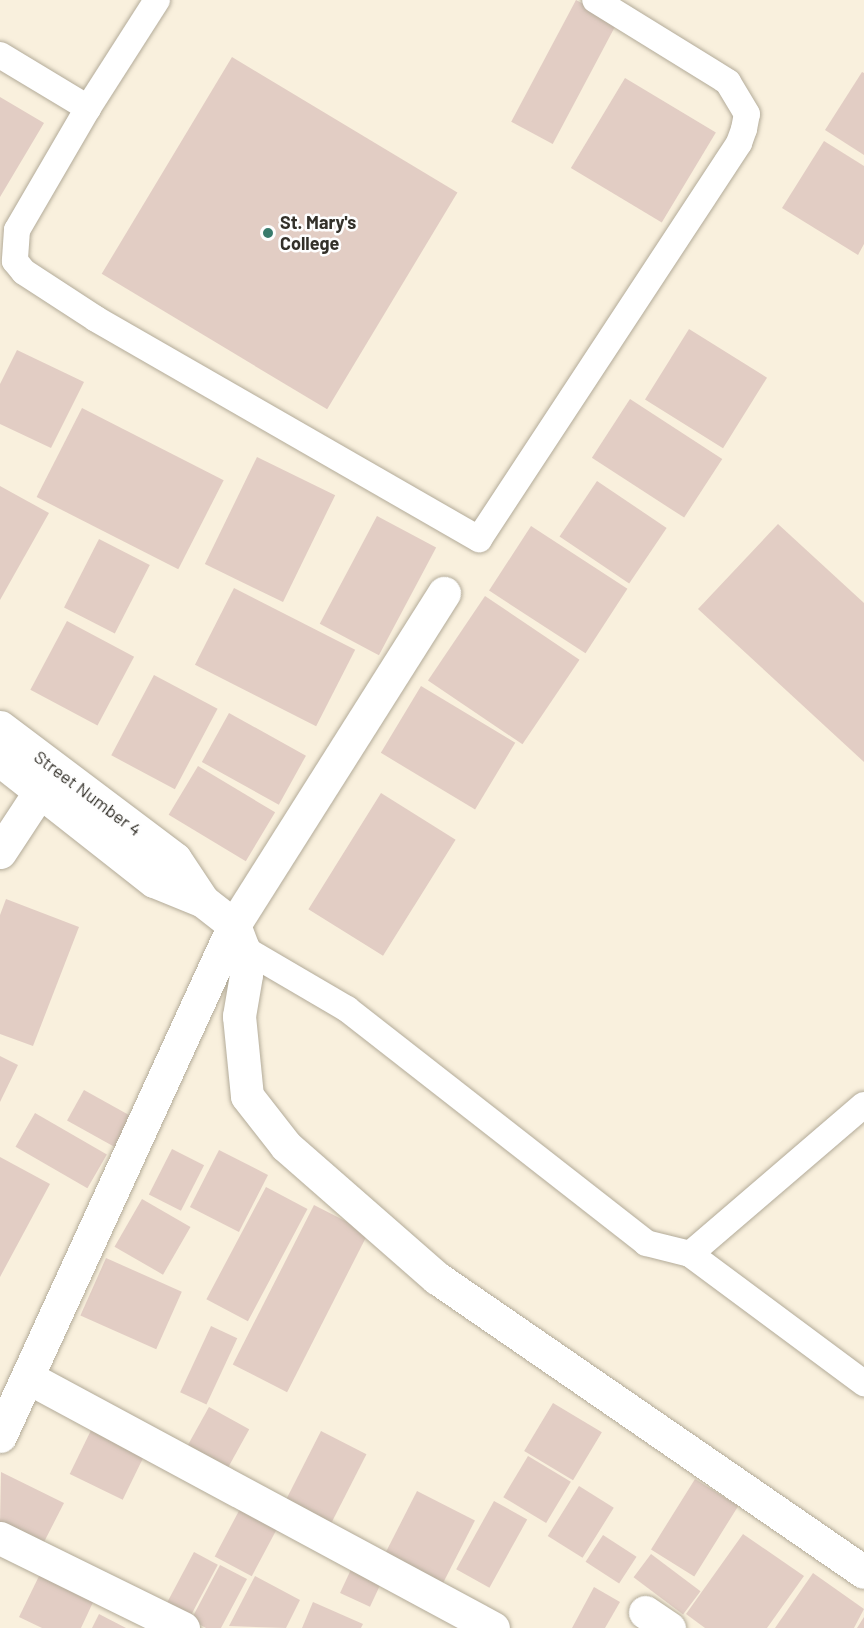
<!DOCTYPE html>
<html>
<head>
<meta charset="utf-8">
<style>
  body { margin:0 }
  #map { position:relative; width:864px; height:1628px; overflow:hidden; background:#f9f0dd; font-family:Barlow,sans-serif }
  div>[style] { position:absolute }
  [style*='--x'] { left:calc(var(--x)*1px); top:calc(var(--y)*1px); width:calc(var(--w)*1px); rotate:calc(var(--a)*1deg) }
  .building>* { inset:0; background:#e2cdc4; transform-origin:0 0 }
  .roads { filter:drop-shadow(0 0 2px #b3ab99) drop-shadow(0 0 2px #b3ab99) }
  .lane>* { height:26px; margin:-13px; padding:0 13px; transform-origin:13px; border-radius:13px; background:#fff }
  .street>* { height:33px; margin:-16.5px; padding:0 16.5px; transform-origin:16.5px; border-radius:16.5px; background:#fff }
  .secondary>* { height:33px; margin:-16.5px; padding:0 16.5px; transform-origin:16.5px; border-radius:16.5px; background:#fff }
  .dots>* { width:16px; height:16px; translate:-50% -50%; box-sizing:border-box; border:3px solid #fefefe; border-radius:50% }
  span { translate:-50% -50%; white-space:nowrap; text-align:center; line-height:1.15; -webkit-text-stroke:5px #fefefe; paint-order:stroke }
  .poi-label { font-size:18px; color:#333029; font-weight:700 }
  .left { translate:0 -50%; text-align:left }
  .street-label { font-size:18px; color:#333029 }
</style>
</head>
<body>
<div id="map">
  <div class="building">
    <div style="left:576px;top:0;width:47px;height:138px;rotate:28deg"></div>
    <div style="left:232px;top:57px;width:263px;height:253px;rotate:31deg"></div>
    <div style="clip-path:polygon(862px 72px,864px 73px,864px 155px,825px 130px)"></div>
    <div style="left:625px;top:78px;width:106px;height:105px;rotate:31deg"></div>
    <div style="clip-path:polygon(0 97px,44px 123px,0 197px)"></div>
    <div style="clip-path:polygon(824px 141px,864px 166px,864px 244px,858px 255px,782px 208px)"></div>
    <div style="left:689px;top:329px;width:92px;height:83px;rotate:32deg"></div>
    <div style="clip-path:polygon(17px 350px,84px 382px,51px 448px,0 424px,0 384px)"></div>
    <div style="left:630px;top:399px;width:110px;height:70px;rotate:33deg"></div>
    <div style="left:82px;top:408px;width:159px;height:100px;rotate:27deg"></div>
    <div style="left:257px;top:457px;width:87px;height:119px;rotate:26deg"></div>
    <div style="left:597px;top:481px;width:84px;height:67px;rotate:34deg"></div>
    <div style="clip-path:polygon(0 486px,49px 513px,0 600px)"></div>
    <div style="left:377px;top:516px;width:67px;height:122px;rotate:28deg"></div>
    <div style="clip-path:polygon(778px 524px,864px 603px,864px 762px,698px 609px)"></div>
    <div style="left:531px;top:526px;width:115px;height:77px;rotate:33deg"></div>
    <div style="left:99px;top:539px;width:57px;height:77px;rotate:27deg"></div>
    <div style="left:234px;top:588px;width:136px;height:86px;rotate:27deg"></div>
    <div style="left:485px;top:596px;width:114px;height:102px;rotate:34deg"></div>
    <div style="left:67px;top:621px;width:76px;height:78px;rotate:28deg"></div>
    <div style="left:154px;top:675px;width:72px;height:91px;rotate:28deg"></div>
    <div style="left:421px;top:686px;width:110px;height:78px;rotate:31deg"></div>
    <div style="left:229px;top:713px;width:88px;height:56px;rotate:29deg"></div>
    <div style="left:198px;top:766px;width:90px;height:57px;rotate:31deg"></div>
    <div style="left:381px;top:793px;width:88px;height:137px;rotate:32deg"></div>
    <div style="clip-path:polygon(6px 899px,79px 927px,33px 1046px,0 1034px,0 915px)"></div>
    <div style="clip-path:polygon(0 1056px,18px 1065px,0 1102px)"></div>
    <div style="left:84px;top:1090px;width:55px;height:35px;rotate:29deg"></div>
    <div style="left:35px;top:1113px;width:83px;height:39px;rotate:30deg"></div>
    <div style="left:172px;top:1149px;width:36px;height:51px;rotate:27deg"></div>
    <div style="left:219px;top:1150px;width:55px;height:64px;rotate:27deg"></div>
    <div style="clip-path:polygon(0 1157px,50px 1184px,0 1277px)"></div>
    <div style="left:266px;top:1187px;width:47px;height:127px;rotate:28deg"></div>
    <div style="left:142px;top:1199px;width:56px;height:55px;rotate:30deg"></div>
    <div style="left:314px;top:1205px;width:61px;height:179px;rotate:27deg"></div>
    <div style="left:106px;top:1258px;width:83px;height:63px;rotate:24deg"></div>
    <div style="left:211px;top:1326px;width:29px;height:73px;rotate:25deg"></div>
    <div style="left:553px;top:1403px;width:57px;height:56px;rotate:31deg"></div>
    <div style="left:209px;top:1407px;width:46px;height:47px;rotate:29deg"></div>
    <div style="left:96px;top:1420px;width:59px;height:60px;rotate:26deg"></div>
    <div style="left:321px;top:1431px;width:51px;height:79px;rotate:27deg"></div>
    <div style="left:528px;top:1456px;width:50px;height:48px;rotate:31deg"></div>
    <div style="clip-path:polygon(1px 1472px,64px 1503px,43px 1544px,0 1523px)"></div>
    <div style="left:695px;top:1479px;width:51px;height:83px;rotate:32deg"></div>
    <div style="left:579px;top:1486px;width:41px;height:59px;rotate:32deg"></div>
    <div style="left:417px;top:1491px;width:65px;height:73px;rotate:27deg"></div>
    <div style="left:494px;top:1501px;width:38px;height:78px;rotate:29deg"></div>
    <div style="left:241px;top:1507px;width:42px;height:56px;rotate:28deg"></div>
    <div style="clip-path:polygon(743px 1534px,804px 1576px,767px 1628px,705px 1628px,686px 1614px)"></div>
    <div style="left:603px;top:1535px;width:40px;height:32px;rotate:33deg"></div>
    <div style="left:194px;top:1552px;width:27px;height:61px;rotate:28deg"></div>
    <div style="left:651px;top:1554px;width:62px;height:29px;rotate:37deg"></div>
    <div style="left:354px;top:1563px;width:33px;height:33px;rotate:25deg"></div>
    <div style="clip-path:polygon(220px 1565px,247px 1579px,221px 1628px,206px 1628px,191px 1620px)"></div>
    <div style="clip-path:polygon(41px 1572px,95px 1598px,81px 1628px,42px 1628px,19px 1617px)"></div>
    <div style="clip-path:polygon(813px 1573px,864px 1609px,854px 1628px,775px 1628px)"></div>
    <div style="clip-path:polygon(255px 1576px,300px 1600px,286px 1628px,229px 1626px)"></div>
    <div style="clip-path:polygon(594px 1587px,620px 1602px,605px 1628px,572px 1628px)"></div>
    <div style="clip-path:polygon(313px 1602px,363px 1624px,361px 1628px,302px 1628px)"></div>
    <div style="clip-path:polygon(99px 1614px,126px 1628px,92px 1628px)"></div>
    <div style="clip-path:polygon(864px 1617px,864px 1628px,857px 1628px)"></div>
  </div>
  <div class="roads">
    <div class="lane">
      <div style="--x:157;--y:0;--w:128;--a:122.6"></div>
      <div style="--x:88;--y:108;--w:141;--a:120.2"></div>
      <div style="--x:17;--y:230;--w:31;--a:94"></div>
      <div style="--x:15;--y:261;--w:14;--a:51"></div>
      <div style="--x:24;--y:272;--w:86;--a:33.1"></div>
      <div style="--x:96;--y:319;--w:442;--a:29.9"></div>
      <div style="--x:479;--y:539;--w:474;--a:-56.7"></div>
      <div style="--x:739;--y:143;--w:15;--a:-70"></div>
      <div style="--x:744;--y:129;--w:15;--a:-79"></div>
      <div style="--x:747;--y:114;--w:37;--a:-121"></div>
      <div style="--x:728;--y:82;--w:156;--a:-148.3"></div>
      <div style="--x:0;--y:55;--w:103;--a:31.1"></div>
      <div style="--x:243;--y:948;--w:121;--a:30.4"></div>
      <div style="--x:347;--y:1009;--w:380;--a:38"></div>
      <div style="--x:646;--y:1243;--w:45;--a:14"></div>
      <div style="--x:690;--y:1254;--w:229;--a:-40.6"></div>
      <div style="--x:690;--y:1254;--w:217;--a:36.6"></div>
    </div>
    <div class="street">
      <div style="--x:0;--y:852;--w:73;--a:-56.7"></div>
      <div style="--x:29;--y:1378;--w:527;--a:28.32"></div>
      <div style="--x:0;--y:1436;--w:562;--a:-65.4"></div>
      <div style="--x:234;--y:925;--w:393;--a:-57.7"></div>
      <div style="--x:0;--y:1538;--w:204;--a:26.2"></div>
      <div style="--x:645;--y:1612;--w:29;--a:34"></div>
    </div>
    <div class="secondary">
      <div style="--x:0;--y:727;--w:219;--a:37"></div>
      <div style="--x:175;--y:859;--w:50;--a:56.3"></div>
      <div style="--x:0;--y:760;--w:196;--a:38.2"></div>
      <div style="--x:154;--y:881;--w:53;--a:22.2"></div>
      <div style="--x:203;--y:901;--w:39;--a:38"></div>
      <div style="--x:234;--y:925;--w:25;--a:69"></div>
      <div style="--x:243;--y:948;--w:27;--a:84"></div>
      <div style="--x:246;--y:975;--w:42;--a:99.7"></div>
      <div style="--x:239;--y:1016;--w:80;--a:84.3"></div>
      <div style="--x:247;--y:1096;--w:63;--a:52"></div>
      <div style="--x:286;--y:1146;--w:201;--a:41.2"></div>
      <div style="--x:437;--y:1278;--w:518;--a:34.55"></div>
    </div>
  </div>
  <div class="dots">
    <div style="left:268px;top:233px;background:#397b6c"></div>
  </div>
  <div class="poi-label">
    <span class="left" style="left:280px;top:233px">St. Mary's<br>College</span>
  </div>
  <div class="street-label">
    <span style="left:88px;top:793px;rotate:37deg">Street Number 4</span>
  </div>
</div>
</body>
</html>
